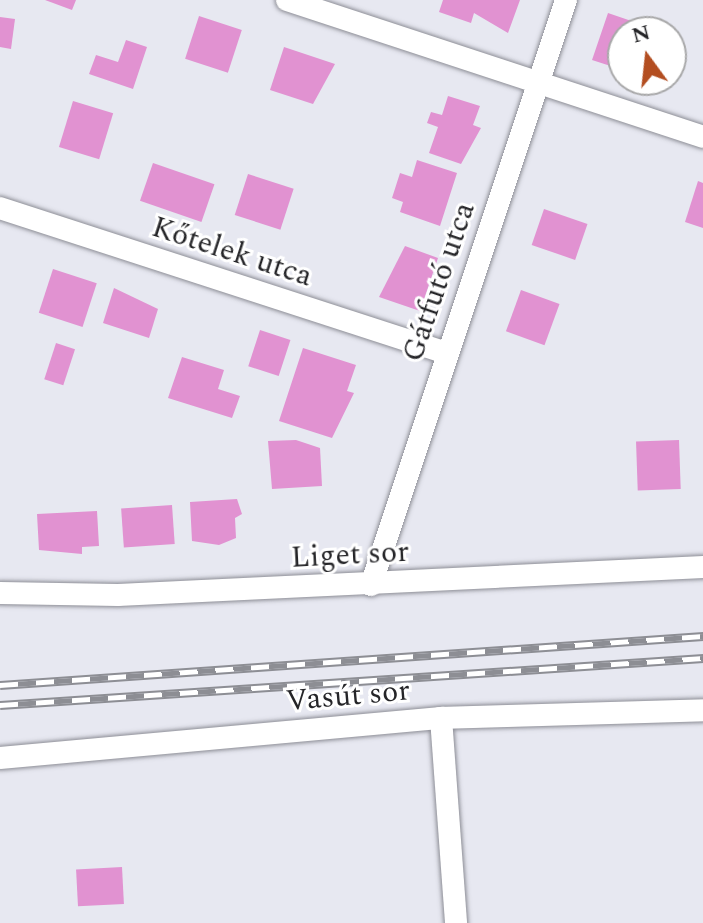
<!DOCTYPE html>
<html>
<head>
<meta charset="utf-8">
<style>
  body { margin:0 }
  #map { position:relative; width:703px; height:923px; overflow:hidden; background:#e7e8f1; font-family:Spectral,serif }
  div>[style] { position:absolute }
  [style*='--x'] { left:calc(var(--x)*1px); top:calc(var(--y)*1px); width:calc(var(--w)*1px); rotate:calc(var(--a)*1deg) }
  .building>* { inset:0; background:#e192d1; transform-origin:0 0 }
  .roads { filter:drop-shadow(0 0 2px #8d8e96) drop-shadow(0 0 2px #8d8e96) }
  .street>* { height:22px; margin:-11px; padding:0 11px; transform-origin:11px; border-radius:11px; background:#fff }
  .rail>* { height:9px; margin-top:-4.5px; transform-origin:0; background:repeating-linear-gradient(90deg,#fff 0 18px,#8d8e94 0 36px); box-sizing:border-box; border-block:2px solid #8d8e94 }
  span { translate:-50% -50%; white-space:nowrap; text-align:center; line-height:1.15; -webkit-text-stroke:6px #fff; paint-order:stroke }
  .street-label { font-size:30px; color:#252528 }
  .north { position:absolute; left:607px; top:16px; width:80px; height:80px; box-sizing:border-box; background:#fff; border:2px solid #a8a8a9; border-radius:50%; rotate:345deg; font-size:22px; font-weight:700; line-height:32px; text-align:center; color:#252528 }
  .north::after { content:''; display:block; margin:auto; width:28px; height:36px; background:#b34e21; clip-path:polygon(50% 0,100% 100%,50% 72%,0 100%) }
</style>
</head>
<body>
<div id="map">
  <div class="building">
    <div style="clip-path:polygon(45px 0,76px 0,72px 10px)"></div>
    <div style="clip-path:polygon(443px 0,520px 0,508px 33px,474px 13px,471px 23px,439px 12px)"></div>
    <div style="clip-path:polygon(608px 13px,649px 27px,623px 32px,623px 70px,592px 60px)"></div>
    <div style="left:199px;top:16px;width:45px;height:45px;rotate:18deg"></div>
    <div style="clip-path:polygon(0 17px,15px 19px,11px 49px,0 47px)"></div>
    <div style="clip-path:polygon(126px 40px,147px 47px,133px 89px,89px 74px,96px 55px,118px 62px)"></div>
    <div style="clip-path:polygon(284px 47px,335px 64px,313px 104px,270px 90px)"></div>
    <div style="clip-path:polygon(448px 96px,480px 106px,473px 125px,481px 128px,461px 164px,429px 153px,438px 127px,427px 123px,431px 112px,442px 115px)"></div>
    <div style="left:73px;top:101px;width:42px;height:48px;rotate:17deg"></div>
    <div style="clip-path:polygon(417px 160px,457px 173px,440px 226px,400px 212px,403px 202px,392px 198px,400px 173px,412px 177px)"></div>
    <div style="left:153px;top:163px;width:65px;height:40px;rotate:19deg"></div>
    <div style="left:248px;top:174px;width:48px;height:43px;rotate:18deg"></div>
    <div style="clip-path:polygon(698px 181px,703px 183px,703px 228px,685px 222px)"></div>
    <div style="left:544px;top:209px;width:46px;height:38px;rotate:19deg"></div>
    <div style="clip-path:polygon(405px 246px,438px 258px,420px 311px,379px 297px)"></div>
    <div style="left:53px;top:269px;width:46px;height:46px;rotate:18deg"></div>
    <div style="clip-path:polygon(114px 288px,158px 309px,149px 338px,103px 323px)"></div>
    <div style="left:521px;top:290px;width:41px;height:44px;rotate:20deg"></div>
    <div style="left:260px;top:330px;width:32px;height:38px;rotate:18deg"></div>
    <div style="left:56px;top:343px;width:20px;height:38px;rotate:18deg"></div>
    <div style="clip-path:polygon(303px 348px,356px 365px,347px 391px,354px 393px,332px 438px,279px 421px)"></div>
    <div style="clip-path:polygon(182px 357px,224px 370px,218px 389px,240px 396px,232px 418px,168px 398px)"></div>
    <div style="clip-path:polygon(296px 440px,320px 448px,322px 486px,272px 489px,268px 441px)"></div>
    <div style="left:679px;top:440px;width:49px;height:43px;rotate:88deg"></div>
    <div style="clip-path:polygon(237px 499px,242px 514px,235px 518px,236px 538px,219px 545px,192px 541px,190px 502px)"></div>
    <div style="left:172px;top:505px;width:39px;height:51px;rotate:86deg"></div>
    <div style="clip-path:polygon(97px 511px,99px 546px,82px 547px,82px 554px,39px 550px,37px 514px)"></div>
    <div style="left:122px;top:867px;width:37px;height:46px;rotate:87deg"></div>
  </div>
  <div class="roads">
    <div class="street">
      <div style="--x:287;--y:0;--w:438;--a:18.2"></div>
      <div style="--x:0;--y:208;--w:469;--a:18"></div>
      <div style="--x:371;--y:585;--w:617;--a:-71.57"></div>
      <div style="--x:0;--y:593;--w:118;--a:1"></div>
      <div style="--x:118;--y:595;--w:586;--a:-2.74"></div>
      <div style="--x:441;--y:718;--w:206;--a:85.8"></div>
      <div style="--x:0;--y:758;--w:443;--a:-5.2"></div>
      <div style="--x:441;--y:718;--w:262;--a:-1.7"></div>
    </div>
  </div>
  <div class="rail">
    <div style="--x:0;--y:685;--w:705;--a:-3.99"></div>
    <div style="--x:0;--y:705;--w:705;--a:-3.82"></div>
  </div>
  <div class="street-label">
    <span style="left:232px;top:252px;rotate:18deg">Kőtelek utca</span>
    <span style="left:439px;top:282px;rotate:-71deg">Gátfutó utca</span>
    <span style="left:350px;top:555px;rotate:-3deg">Liget sor</span>
    <span style="left:348px;top:696px;rotate:-5deg">Vasút sor</span>
  </div>
  <div class="north">N</div>
</div>
</body>
</html>
